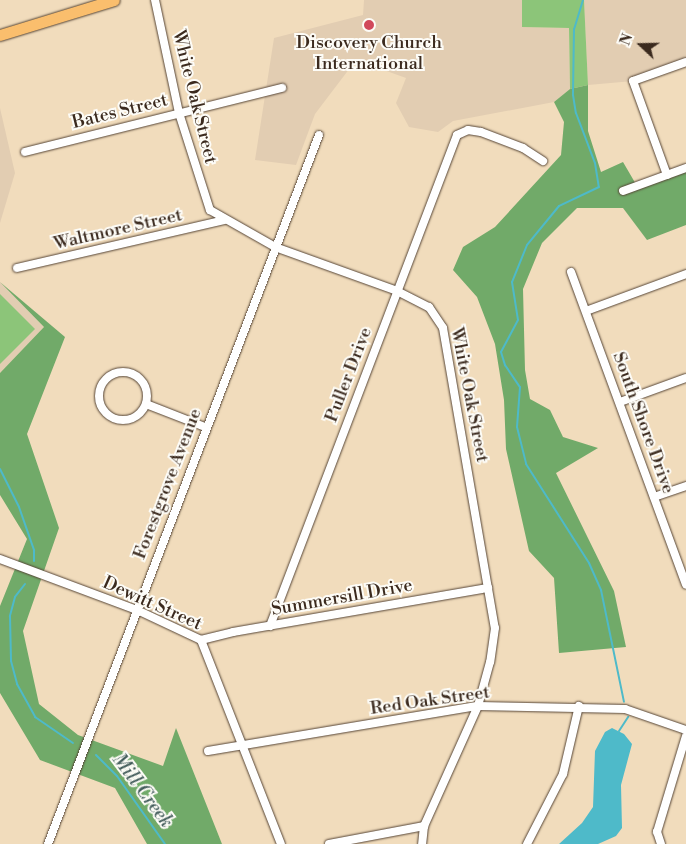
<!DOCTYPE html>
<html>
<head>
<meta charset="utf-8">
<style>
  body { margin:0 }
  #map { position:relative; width:686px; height:844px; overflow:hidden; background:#f1dcbc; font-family:"Libre Bodoni",serif }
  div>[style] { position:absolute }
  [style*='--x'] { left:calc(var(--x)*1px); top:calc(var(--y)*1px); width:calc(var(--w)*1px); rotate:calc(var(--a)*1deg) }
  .built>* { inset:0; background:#e2cdb2 }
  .green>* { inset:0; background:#8cc579 }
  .forest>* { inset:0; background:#71aa69 }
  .water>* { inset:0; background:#4ebac9 }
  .stream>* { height:2px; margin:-1px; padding:0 1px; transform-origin:1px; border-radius:1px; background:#4ebac9 }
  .roads { filter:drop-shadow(0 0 1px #564536) drop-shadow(0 0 1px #564536) }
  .street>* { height:8px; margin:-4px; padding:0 4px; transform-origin:4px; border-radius:4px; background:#fff }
  .street>.ring { margin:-4px; padding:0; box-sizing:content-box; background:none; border:8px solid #fff; border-radius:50% }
  .primary>* { height:11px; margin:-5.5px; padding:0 5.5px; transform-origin:5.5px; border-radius:5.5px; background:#fabe6d }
  .dots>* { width:14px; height:14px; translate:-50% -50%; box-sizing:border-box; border:2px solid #fdfcf7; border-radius:50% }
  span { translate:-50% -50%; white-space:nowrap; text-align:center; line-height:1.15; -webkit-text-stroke:4px #fdfcf7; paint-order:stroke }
  .poi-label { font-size:18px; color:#3b2a1e }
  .street-label { font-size:18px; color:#3b2a1e }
  .water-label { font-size:19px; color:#425c5a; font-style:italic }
  .north { position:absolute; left:616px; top:20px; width:50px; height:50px; -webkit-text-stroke:4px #fdfcf7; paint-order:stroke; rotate:291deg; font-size:14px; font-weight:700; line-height:20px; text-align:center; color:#3b2a1e }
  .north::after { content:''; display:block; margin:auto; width:18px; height:22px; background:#3b2a1e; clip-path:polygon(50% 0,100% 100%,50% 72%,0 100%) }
</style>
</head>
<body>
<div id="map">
  <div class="built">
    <div style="clip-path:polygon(364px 0,522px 0,523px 27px,569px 28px,570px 89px,554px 102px,453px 121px,438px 132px,409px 127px,396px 103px,406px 78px,356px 60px,315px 114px,296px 165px,255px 160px,274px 38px,363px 15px)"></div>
    <div style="clip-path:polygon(584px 0,686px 0,686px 62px,633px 81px,588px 85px)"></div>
    <div style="clip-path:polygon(0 108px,15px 173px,0 223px)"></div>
    <div style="clip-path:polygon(0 282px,44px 327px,0 373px)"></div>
  </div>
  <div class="green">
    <div style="clip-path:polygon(522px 0,584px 0,588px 85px,570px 89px,569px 28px,522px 27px)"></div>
    <div style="clip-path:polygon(0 294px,35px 329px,0 364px)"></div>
  </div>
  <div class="forest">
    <div style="clip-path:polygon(588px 85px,588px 131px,601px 172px,623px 162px,637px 186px,686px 168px,686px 225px,647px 240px,623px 208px,577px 208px,542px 243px,523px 289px,525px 370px,530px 399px,550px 410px,563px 437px,598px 448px,556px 473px,614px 591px,626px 647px,559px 653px,554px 578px,529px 551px,506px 449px,504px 400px,495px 344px,477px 297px,453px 270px,463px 247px,495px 227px,561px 155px,564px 122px,554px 102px,570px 89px)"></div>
    <div style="clip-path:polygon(0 282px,65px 337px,27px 434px,59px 528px,23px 631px,39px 704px,78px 735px,163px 766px,176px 728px,222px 844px,147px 844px,115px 788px,40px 760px,0 693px,0 606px,27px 539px,0 495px,0 373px,44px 327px)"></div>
  </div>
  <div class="water">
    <div style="clip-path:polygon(612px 728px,624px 734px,632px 744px,621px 785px,622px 828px,616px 836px,598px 844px,559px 844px,582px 823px,593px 807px,595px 751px,605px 732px)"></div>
  </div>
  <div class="stream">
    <div style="--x:583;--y:0;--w:30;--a:107"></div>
    <div style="--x:574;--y:29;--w:66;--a:90.9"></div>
    <div style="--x:573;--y:95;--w:18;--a:81"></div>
    <div style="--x:576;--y:113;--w:53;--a:69.2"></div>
    <div style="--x:595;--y:163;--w:24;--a:81"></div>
    <div style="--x:599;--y:187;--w:44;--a:154.6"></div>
    <div style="--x:559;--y:206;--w:50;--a:129.4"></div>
    <div style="--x:527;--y:245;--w:40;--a:112"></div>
    <div style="--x:512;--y:282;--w:38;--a:81"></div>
    <div style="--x:518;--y:320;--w:36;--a:118"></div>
    <div style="--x:501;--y:352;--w:14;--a:73"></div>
    <div style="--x:505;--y:365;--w:27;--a:56"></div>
    <div style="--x:520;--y:387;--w:40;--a:94.3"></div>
    <div style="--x:517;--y:427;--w:38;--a:76"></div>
    <div style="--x:526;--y:464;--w:117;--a:57.5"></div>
    <div style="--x:589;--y:563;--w:30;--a:66"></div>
    <div style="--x:601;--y:590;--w:114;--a:78.4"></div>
    <div style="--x:0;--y:469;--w:42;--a:63.4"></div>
    <div style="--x:19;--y:507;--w:46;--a:70.8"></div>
    <div style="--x:34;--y:550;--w:11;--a:90"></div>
    <div style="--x:25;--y:584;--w:16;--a:128"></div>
    <div style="--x:15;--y:597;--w:20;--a:105"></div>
    <div style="--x:10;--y:616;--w:45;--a:88.7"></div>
    <div style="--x:11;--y:661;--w:24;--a:75"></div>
    <div style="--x:17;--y:684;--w:38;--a:61"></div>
    <div style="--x:35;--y:717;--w:46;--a:34.4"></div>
    <div style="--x:619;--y:731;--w:17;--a:-57"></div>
    <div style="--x:96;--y:755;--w:30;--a:45"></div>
    <div style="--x:117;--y:776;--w:83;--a:54.8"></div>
  </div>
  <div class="roads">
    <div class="street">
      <div style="--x:155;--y:0;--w:116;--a:78"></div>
      <div style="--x:179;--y:113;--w:102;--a:72.3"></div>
      <div style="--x:210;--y:210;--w:75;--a:29.6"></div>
      <div style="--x:275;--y:247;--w:130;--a:19.8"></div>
      <div style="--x:397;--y:291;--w:36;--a:27"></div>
      <div style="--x:429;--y:307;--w:25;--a:56"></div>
      <div style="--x:443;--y:328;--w:304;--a:80.2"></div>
      <div style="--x:495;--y:628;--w:34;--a:98"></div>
      <div style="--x:490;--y:662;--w:46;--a:105.3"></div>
      <div style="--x:478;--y:706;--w:132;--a:114.2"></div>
      <div style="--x:424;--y:826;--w:18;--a:96"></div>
      <div style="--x:25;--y:152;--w:265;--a:-14"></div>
      <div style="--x:667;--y:175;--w:100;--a:-109.9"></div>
      <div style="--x:633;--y:81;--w:56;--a:-19.7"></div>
      <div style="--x:623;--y:191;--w:67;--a:-20.1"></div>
      <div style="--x:17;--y:268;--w:213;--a:-13"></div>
      <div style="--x:571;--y:272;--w:333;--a:69.8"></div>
      <div style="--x:586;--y:311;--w:107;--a:-20.3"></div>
      <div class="ring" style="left:99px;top:372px;width:40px;height:40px"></div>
      <div style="--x:620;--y:402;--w:70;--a:-20"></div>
      <div style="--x:146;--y:404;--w:63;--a:21.3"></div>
      <div style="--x:654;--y:497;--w:34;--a:-19"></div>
      <div style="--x:0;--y:559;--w:146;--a:20.4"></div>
      <div style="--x:137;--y:610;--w:71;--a:25.1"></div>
      <div style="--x:201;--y:640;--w:219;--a:68.6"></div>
      <div style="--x:270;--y:626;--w:525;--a:-69.15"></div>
      <div style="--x:457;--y:135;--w:12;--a:-24"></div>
      <div style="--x:468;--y:130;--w:13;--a:9"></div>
      <div style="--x:481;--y:132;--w:45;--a:20.9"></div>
      <div style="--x:523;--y:148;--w:24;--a:33"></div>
      <div style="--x:201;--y:640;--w:33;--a:-14"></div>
      <div style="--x:233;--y:632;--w:259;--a:-9.8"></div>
      <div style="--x:208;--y:751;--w:274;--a:-9.5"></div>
      <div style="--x:478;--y:706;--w:147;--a:1.2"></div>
      <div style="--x:625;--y:709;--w:65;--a:19"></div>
      <div style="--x:48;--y:844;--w:759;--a:-69.08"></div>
      <div style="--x:329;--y:844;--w:97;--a:-10.7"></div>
      <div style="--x:527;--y:844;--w:79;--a:-62.8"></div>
      <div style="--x:563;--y:774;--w:70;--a:-76.8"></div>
      <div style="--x:661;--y:844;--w:13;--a:-108"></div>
      <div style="--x:657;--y:832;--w:100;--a:-73.2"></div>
    </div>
    <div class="primary">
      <div style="--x:0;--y:35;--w:119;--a:-17.1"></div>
    </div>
  </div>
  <div class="dots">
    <div style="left:369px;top:25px;background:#d1495b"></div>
  </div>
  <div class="poi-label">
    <span style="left:369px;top:54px">Discovery Church<br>International</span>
  </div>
  <div class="street-label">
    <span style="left:194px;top:97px;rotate:76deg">White Oak Street</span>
    <span style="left:120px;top:112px;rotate:-14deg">Bates Street</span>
    <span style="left:118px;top:230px;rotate:-13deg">Waltmore Street</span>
    <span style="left:349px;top:375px;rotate:-69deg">Puller Drive</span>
    <span style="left:469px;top:395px;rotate:79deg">White Oak Street</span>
    <span style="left:643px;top:423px;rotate:70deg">South Shore Drive</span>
    <span style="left:168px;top:484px;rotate:-69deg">Forestgrove Avenue</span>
    <span style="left:342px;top:598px;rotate:-10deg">Summersill Drive</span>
    <span style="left:152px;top:604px;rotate:24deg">Dewitt Street</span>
    <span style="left:430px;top:701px;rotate:-8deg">Red Oak Street</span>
  </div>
  <div class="water-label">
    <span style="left:142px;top:791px;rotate:53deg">Mill Creek</span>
  </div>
  <div class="north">N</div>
</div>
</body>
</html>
